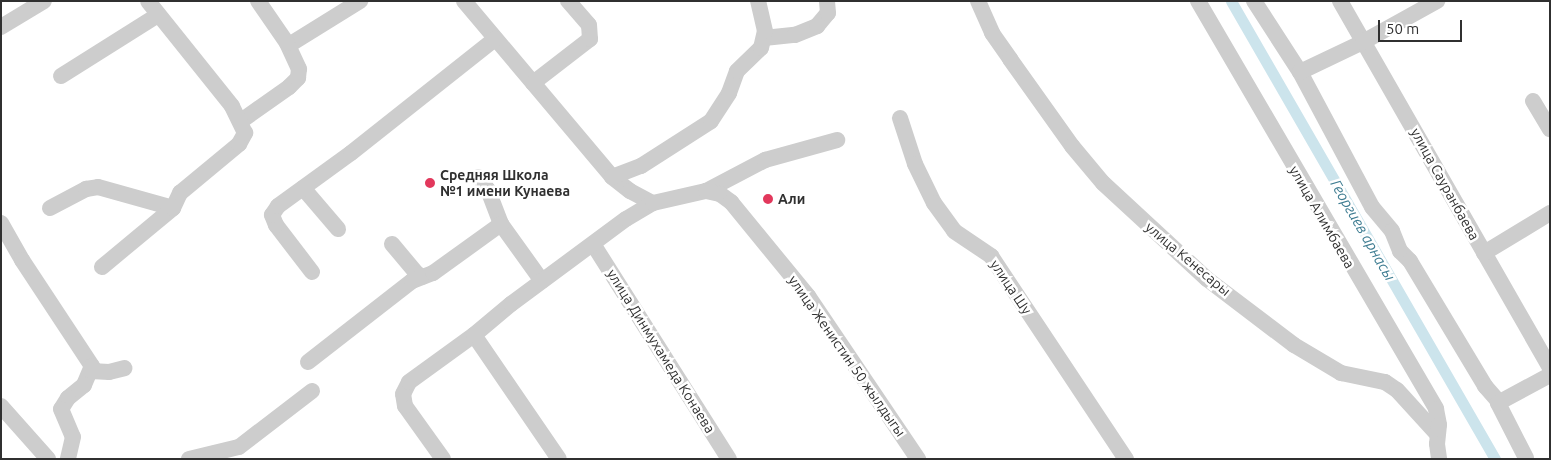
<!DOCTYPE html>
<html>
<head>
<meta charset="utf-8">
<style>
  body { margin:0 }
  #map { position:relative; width:1551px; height:460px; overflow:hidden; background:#fff; font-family:Ubuntu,sans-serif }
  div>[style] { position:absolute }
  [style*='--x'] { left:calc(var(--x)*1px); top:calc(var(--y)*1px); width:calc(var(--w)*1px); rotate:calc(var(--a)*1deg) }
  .canal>* { height:11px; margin:-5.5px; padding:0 5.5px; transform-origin:5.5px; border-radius:5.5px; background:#cce4ec }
  .minor>* { height:16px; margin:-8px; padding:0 8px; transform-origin:8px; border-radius:8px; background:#cdcdcd }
  .dots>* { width:14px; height:14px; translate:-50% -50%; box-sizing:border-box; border:2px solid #fff; border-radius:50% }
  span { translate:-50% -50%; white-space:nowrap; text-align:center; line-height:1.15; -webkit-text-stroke:5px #fff; paint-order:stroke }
  .poi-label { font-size:14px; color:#303030; font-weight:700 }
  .left { translate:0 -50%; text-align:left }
  .street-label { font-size:14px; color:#303030 }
  .water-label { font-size:15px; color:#3f7d92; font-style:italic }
  .frame { position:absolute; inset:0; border:2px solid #303030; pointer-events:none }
  .scale { position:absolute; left:1378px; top:20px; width:84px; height:22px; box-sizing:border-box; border:2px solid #303030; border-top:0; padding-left:6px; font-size:15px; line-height:18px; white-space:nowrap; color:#303030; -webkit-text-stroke:4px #fff; paint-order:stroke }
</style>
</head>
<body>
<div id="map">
  <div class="canal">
    <div style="--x:1231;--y:1;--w:529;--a:60.04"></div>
  </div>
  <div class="minor">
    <div style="--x:464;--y:1;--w:230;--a:49.9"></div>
    <div style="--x:612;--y:177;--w:23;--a:38"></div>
    <div style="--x:630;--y:191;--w:26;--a:28"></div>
    <div style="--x:978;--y:1;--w:35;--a:66"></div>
    <div style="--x:992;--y:33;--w:32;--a:55"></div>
    <div style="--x:1010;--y:59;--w:107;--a:54.5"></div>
    <div style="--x:1072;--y:146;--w:48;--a:50"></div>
    <div style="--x:1103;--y:183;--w:142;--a:42.7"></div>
    <div style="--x:1207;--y:279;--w:109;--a:37.2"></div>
    <div style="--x:1294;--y:345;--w:55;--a:30.8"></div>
    <div style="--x:1341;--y:373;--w:45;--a:11.6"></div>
    <div style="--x:1385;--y:382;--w:14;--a:34"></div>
    <div style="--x:1397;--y:390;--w:59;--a:47.7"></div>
    <div style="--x:1198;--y:1;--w:472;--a:59.7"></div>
    <div style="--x:1436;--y:409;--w:16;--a:79"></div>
    <div style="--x:1439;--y:425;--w:19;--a:96"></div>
    <div style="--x:1437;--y:444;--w:15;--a:82"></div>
    <div style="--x:1254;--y:1;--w:85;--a:57.1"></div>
    <div style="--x:1300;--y:72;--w:153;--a:61.9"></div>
    <div style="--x:1372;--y:207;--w:31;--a:50"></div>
    <div style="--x:1392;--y:231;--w:22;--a:68"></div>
    <div style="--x:1400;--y:251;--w:14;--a:45"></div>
    <div style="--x:1410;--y:261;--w:146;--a:59"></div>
    <div style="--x:1485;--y:386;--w:21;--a:49"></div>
    <div style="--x:1340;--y:1;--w:422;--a:60.2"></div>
    <div style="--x:1;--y:27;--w:50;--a:-31.2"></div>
    <div style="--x:764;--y:38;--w:31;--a:-6"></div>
    <div style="--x:795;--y:35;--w:24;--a:-22"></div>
    <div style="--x:817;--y:26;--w:17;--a:-50"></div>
    <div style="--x:828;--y:13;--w:12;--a:-95"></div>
    <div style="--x:289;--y:45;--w:84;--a:-31.8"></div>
    <div style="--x:1300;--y:72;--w:70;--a:-25.5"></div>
    <div style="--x:1363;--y:42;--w:85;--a:-29"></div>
    <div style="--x:61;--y:76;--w:115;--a:-32.2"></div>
    <div style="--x:533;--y:83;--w:72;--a:-37.7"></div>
    <div style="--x:590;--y:39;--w:14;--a:-94"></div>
    <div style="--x:589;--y:25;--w:32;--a:-131"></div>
    <div style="--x:1533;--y:101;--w:33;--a:59"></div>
    <div style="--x:900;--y:118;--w:48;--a:71.9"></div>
    <div style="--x:915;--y:164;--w:43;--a:64"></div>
    <div style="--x:934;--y:203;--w:34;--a:54"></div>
    <div style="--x:954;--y:231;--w:45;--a:34"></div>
    <div style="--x:991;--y:256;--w:244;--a:56.4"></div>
    <div style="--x:241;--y:121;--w:59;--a:-35.3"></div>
    <div style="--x:289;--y:87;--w:13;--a:-45"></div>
    <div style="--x:298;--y:78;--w:9;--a:-84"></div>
    <div style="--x:299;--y:69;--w:29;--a:-115"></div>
    <div style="--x:287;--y:43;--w:51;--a:-124.6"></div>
    <div style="--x:478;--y:177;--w:16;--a:52"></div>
    <div style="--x:488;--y:190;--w:36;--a:69"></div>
    <div style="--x:501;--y:224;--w:70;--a:54.3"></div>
    <div style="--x:612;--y:177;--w:31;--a:-21"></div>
    <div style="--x:641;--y:166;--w:83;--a:-32.7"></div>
    <div style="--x:711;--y:121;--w:33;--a:-57"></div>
    <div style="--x:729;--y:93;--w:23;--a:-70"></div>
    <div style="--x:737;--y:71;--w:33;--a:-44"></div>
    <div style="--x:761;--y:48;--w:17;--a:-77"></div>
    <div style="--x:765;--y:31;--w:31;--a:-103"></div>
    <div style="--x:303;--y:188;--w:54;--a:49.5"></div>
    <div style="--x:706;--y:191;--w:67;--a:-27.7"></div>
    <div style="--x:765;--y:160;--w:75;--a:-15.5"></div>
    <div style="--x:50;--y:208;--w:41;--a:-27.8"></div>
    <div style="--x:86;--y:189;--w:12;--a:-9"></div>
    <div style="--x:98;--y:187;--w:78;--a:15.6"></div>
    <div style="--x:1;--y:223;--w:43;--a:60.4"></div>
    <div style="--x:22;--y:260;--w:127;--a:56.6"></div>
    <div style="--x:92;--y:366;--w:21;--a:113"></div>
    <div style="--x:84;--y:385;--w:21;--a:141"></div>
    <div style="--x:68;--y:398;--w:13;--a:122"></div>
    <div style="--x:61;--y:409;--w:30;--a:67"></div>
    <div style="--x:73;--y:437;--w:23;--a:103"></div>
    <div style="--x:392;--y:244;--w:38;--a:50"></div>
    <div style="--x:416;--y:273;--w:7;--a:34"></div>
    <div style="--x:593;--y:244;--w:254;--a:57.7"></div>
    <div style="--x:1484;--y:253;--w:77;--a:-31.2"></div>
    <div style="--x:102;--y:267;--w:92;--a:-39.7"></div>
    <div style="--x:173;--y:208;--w:17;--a:-65"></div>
    <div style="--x:180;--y:193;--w:77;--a:-39.7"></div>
    <div style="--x:239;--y:144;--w:13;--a:-61"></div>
    <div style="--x:245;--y:133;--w:30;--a:-116"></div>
    <div style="--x:232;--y:106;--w:134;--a:-128.7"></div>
    <div style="--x:312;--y:272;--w:59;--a:-127.5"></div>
    <div style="--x:276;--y:225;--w:11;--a:-112"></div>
    <div style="--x:272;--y:215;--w:11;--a:-56"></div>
    <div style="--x:278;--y:206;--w:90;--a:-36"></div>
    <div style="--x:351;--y:153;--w:184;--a:-38.4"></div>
    <div style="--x:474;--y:335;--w:150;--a:55.6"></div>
    <div style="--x:308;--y:362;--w:132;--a:-37.9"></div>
    <div style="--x:412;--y:281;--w:22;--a:-21"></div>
    <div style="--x:433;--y:273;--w:84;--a:-35.8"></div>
    <div style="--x:91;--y:371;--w:18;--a:3"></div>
    <div style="--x:109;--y:372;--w:16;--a:-14"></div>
    <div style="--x:1;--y:406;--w:71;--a:48.4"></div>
    <div style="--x:1526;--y:458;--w:62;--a:-117"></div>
    <div style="--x:1498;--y:403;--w:59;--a:-28.3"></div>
    <div style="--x:189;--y:459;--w:51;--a:-13.5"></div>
    <div style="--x:239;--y:447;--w:92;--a:-37.5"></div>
    <div style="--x:443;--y:459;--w:65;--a:-125.6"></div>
    <div style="--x:405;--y:406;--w:12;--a:-99"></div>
    <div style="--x:403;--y:394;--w:13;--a:-63"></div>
    <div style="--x:409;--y:382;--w:80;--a:-35.9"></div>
    <div style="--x:474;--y:335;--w:48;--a:-40"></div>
    <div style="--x:511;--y:304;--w:143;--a:-36.5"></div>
    <div style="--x:626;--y:219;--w:31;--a:-31"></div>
    <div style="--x:653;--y:203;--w:54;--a:-12.8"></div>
    <div style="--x:706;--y:191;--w:14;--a:12"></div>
    <div style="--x:720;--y:194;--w:14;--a:36"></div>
    <div style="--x:731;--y:202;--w:122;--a:50.7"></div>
    <div style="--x:808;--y:296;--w:197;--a:56"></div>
  </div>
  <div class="dots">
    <div style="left:430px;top:183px;background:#e2385c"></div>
    <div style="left:768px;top:199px;background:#e2385c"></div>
  </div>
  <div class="poi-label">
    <span class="left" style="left:440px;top:183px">Средняя Школа<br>№1 имени Кунаева</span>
    <span class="left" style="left:778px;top:199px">Али</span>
  </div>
  <div class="street-label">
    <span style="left:1445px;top:184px;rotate:61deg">улица Сауранбаева</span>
    <span style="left:1322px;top:217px;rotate:60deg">улица Алимбаева</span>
    <span style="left:1188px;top:259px;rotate:40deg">улица Кенесары</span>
    <span style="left:1011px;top:287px;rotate:56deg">улица Шу</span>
    <span style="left:661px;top:351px;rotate:58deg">улица Динмухамеда Конаева</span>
    <span style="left:847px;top:356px;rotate:55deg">улица Женистин 50 жылдыгы</span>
  </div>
  <div class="water-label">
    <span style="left:1363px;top:230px;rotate:60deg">Георгиев арнасы</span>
  </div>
  <div class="frame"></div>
  <div class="scale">50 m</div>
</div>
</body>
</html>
